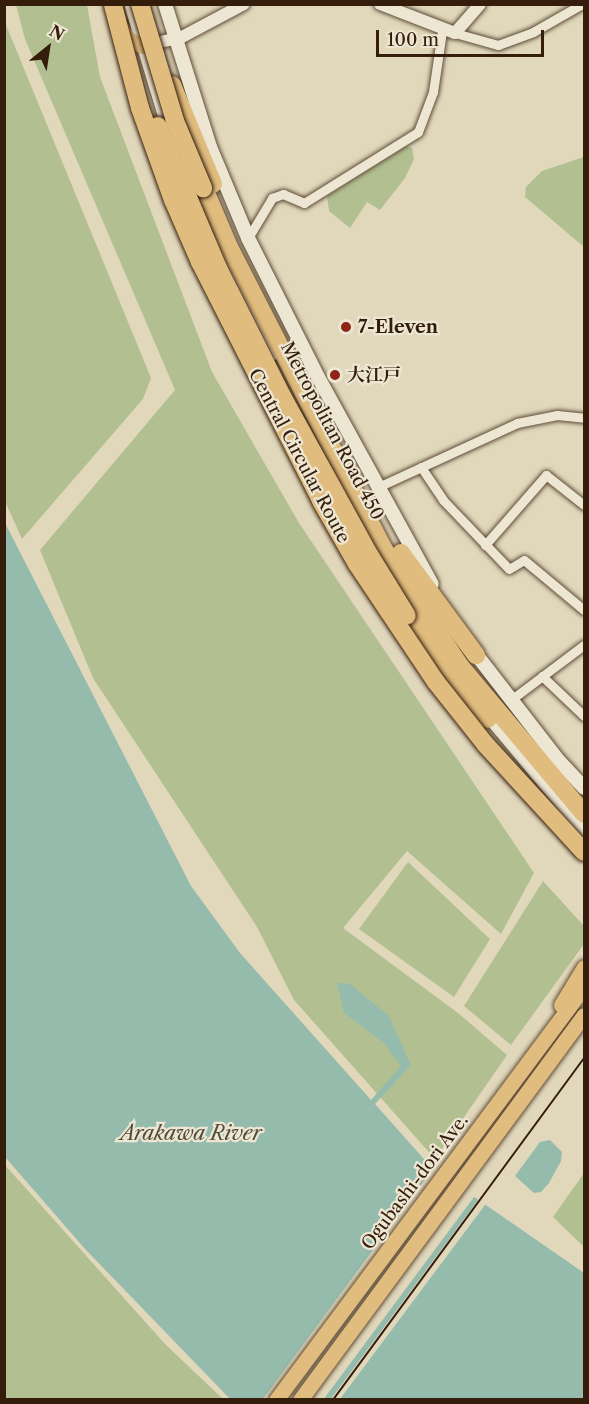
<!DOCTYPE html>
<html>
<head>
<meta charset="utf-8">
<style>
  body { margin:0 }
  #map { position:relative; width:589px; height:1404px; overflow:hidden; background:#e1d8bc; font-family:"Libre Caslon Text","Noto Serif JP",serif }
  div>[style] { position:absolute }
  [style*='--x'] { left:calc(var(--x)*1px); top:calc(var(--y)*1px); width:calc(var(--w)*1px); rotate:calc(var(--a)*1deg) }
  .green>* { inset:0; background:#b2bf91 }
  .water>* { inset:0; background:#95bbac }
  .pier>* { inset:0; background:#e1d8bc }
  .roads { filter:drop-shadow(0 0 2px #604c37) drop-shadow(0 0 2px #604c37) }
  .minor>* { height:9px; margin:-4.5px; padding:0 4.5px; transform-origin:4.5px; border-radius:4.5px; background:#ece6d3 }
  .tertiary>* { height:12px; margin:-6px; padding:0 6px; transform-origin:6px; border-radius:6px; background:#ece6d3 }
  .secondary>* { height:14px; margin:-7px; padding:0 7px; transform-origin:7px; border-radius:7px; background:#ece6d3 }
  .primary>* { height:15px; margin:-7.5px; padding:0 7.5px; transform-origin:7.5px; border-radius:7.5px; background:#e0bc7e }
  .motorway>* { height:18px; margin:-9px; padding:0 9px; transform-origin:9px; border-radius:9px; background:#e0bc7e }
  .tram>* { height:1.5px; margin:-0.75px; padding:0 0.75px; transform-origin:0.75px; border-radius:0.75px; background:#351d0b }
  .bridges { filter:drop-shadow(0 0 2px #351d0b) drop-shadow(0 0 2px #351d0b) }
  .motorway-bridge>* { height:18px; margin:-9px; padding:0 9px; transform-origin:9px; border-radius:9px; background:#e0bc7e }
  .dots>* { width:16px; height:16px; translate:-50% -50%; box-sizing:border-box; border:3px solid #ece6d3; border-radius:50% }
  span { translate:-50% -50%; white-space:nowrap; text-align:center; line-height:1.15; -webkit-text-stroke:4.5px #ece6d3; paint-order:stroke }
  .poi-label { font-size:18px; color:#351d0b; font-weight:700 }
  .left { translate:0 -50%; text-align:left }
  .street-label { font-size:18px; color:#351d0b }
  .water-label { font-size:20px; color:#524c3b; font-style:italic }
  .frame { position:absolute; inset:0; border:6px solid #351d0b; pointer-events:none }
  .north { position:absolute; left:18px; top:18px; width:60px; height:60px; -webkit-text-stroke:4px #ece6d3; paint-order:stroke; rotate:30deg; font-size:16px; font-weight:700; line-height:24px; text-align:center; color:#351d0b }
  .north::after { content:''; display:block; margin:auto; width:21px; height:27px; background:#351d0b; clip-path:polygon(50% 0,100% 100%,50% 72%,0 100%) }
  .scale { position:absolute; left:376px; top:30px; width:168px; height:27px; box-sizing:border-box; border:3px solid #351d0b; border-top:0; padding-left:8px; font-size:18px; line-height:21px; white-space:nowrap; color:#351d0b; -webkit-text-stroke:4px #ece6d3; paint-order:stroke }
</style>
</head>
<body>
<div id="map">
  <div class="green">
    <div style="clip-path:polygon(16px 5px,87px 5px,100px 77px,212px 372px,299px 523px,534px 873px,501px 934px,407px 851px,343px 928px,458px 1013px,507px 1055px,435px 1159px,294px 1000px,257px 927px,93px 678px,40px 550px,175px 390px,25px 39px)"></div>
    <div style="clip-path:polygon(4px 20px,151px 378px,143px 399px,22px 539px,4px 499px)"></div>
    <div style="clip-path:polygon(406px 146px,412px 148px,414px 159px,405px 178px,380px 210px,367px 202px,350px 228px,329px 211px,327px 196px)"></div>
    <div style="clip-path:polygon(584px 157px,584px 247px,525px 197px,526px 187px,542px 171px)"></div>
    <div style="clip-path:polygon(408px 862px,490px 939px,454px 997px,359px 929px)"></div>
    <div style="clip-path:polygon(543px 881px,584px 926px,584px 944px,511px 1045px,464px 1006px)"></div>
    <div style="clip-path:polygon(5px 1165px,165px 1344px,223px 1399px,5px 1399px)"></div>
    <div style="clip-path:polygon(584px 1173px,584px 1247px,553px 1217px)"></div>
  </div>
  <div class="water">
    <div style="clip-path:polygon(4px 521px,191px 886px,240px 953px,371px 1100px,401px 1066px,384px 1043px,344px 1013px,337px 983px,350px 984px,389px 1016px,411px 1065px,375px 1104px,431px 1167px,584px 1273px,584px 1399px,230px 1399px,86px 1250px,5px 1157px)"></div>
    <div style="clip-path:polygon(550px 1140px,562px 1152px,561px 1161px,549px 1183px,541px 1192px,534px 1193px,515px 1176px,540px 1142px)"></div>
  </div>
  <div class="pier">
    <div style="clip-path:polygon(435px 1166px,477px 1193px,323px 1400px,263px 1399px)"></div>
    <div style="clip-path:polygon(481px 1196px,488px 1201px,340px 1399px,331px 1399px)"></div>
  </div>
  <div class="roads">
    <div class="minor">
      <div style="--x:455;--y:33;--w:45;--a:15.6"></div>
      <div style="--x:498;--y:45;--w:37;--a:-20"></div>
      <div style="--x:533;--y:32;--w:56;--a:-29.7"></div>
      <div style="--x:248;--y:238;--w:47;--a:-59"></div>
      <div style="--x:272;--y:198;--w:12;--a:-20"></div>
      <div style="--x:283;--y:194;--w:23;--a:23"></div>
      <div style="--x:304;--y:203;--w:134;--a:-31.9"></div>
      <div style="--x:418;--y:132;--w:43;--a:-69.4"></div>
      <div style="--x:433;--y:92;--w:62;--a:-81.6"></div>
      <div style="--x:421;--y:467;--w:40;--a:56"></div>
      <div style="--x:443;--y:500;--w:95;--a:46.3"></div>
      <div style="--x:509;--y:569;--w:17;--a:-31"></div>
      <div style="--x:524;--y:560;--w:78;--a:39.8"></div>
      <div style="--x:378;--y:487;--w:153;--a:-24.7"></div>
      <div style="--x:517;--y:423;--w:41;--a:-11.3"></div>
      <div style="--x:557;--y:415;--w:27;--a:6"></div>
      <div style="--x:485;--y:545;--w:93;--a:-48.9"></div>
      <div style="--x:546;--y:475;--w:48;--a:38.3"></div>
      <div style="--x:542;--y:676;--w:58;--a:43.6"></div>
      <div style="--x:512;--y:699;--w:90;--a:-36.9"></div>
    </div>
    <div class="tertiary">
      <div style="--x:380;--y:4;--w:80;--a:21.1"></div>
      <div style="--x:455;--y:33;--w:38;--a:-49"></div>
      <div style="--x:146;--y:45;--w:35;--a:-12"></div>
      <div style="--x:180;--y:38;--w:72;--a:-28"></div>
    </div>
    <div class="secondary">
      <div style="--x:131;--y:4;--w:138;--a:73.1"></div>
      <div style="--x:165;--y:4;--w:150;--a:72.5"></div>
      <div style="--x:210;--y:147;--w:99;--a:67.3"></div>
      <div style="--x:248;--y:238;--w:156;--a:63.3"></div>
      <div style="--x:318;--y:377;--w:236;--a:61.2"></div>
      <div style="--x:216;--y:242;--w:125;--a:63.8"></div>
      <div style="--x:472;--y:649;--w:142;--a:52.2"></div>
      <div style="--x:559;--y:761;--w:37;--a:47"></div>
      <div style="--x:484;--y:710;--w:156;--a:50.2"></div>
    </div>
    <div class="primary">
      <div style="--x:121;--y:27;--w:13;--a:61"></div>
      <div style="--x:127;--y:38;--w:17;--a:28"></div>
      <div style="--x:561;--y:1005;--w:44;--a:-58.8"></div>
      <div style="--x:276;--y:1400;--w:515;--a:-53.29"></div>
      <div style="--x:300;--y:1400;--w:478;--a:-53.6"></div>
    </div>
    <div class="motorway">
      <div style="--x:172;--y:85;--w:107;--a:67.5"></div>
      <div style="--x:198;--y:174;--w:79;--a:67"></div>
      <div style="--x:229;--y:247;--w:338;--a:62.9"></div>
      <div style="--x:383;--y:548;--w:141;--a:56.9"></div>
      <div style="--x:460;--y:666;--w:193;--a:50"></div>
      <div style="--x:401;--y:553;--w:127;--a:53.7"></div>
      <div style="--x:407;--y:616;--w:79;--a:54.3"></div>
      <div style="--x:453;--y:680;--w:52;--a:48.1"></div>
    </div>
  </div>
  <div class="tram">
    <div style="--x:333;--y:1400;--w:424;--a:-53.7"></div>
  </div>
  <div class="bridges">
    <div class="motorway-bridge">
      <div style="--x:140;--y:4;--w:122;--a:73.3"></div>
      <div style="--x:175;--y:121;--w:73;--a:67.3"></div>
      <div style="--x:113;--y:5;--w:106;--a:75.3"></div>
      <div style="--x:140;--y:108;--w:98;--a:70.3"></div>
      <div style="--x:173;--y:200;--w:68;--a:66.5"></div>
      <div style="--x:200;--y:262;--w:268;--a:63.1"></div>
      <div style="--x:321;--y:501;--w:73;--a:60.3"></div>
      <div style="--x:357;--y:564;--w:142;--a:56.2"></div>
      <div style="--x:436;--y:682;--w:80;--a:51.6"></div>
      <div style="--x:486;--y:745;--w:145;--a:47.5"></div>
      <div style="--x:158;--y:126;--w:154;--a:67.1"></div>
      <div style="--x:218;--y:268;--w:143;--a:63.4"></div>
      <div style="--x:282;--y:396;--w:183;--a:61.2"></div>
      <div style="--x:370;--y:556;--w:70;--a:58.3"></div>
    </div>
  </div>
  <div class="dots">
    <div style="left:346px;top:327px;background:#8f2418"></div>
    <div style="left:335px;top:375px;background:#8f2418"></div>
  </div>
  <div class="poi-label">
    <span class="left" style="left:358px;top:327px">7-Eleven</span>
    <span class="left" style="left:347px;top:375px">大江戸</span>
  </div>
  <div class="street-label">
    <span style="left:332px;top:431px;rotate:62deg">Metropolitan Road 450</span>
    <span style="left:299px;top:456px;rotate:62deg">Central Circular Route</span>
    <span style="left:415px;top:1182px;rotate:-53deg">Ogubashi-dori Ave.</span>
  </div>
  <div class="water-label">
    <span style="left:191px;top:1133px">Arakawa River</span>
  </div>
  <div class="frame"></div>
  <div class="north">N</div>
  <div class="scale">100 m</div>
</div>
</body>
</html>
